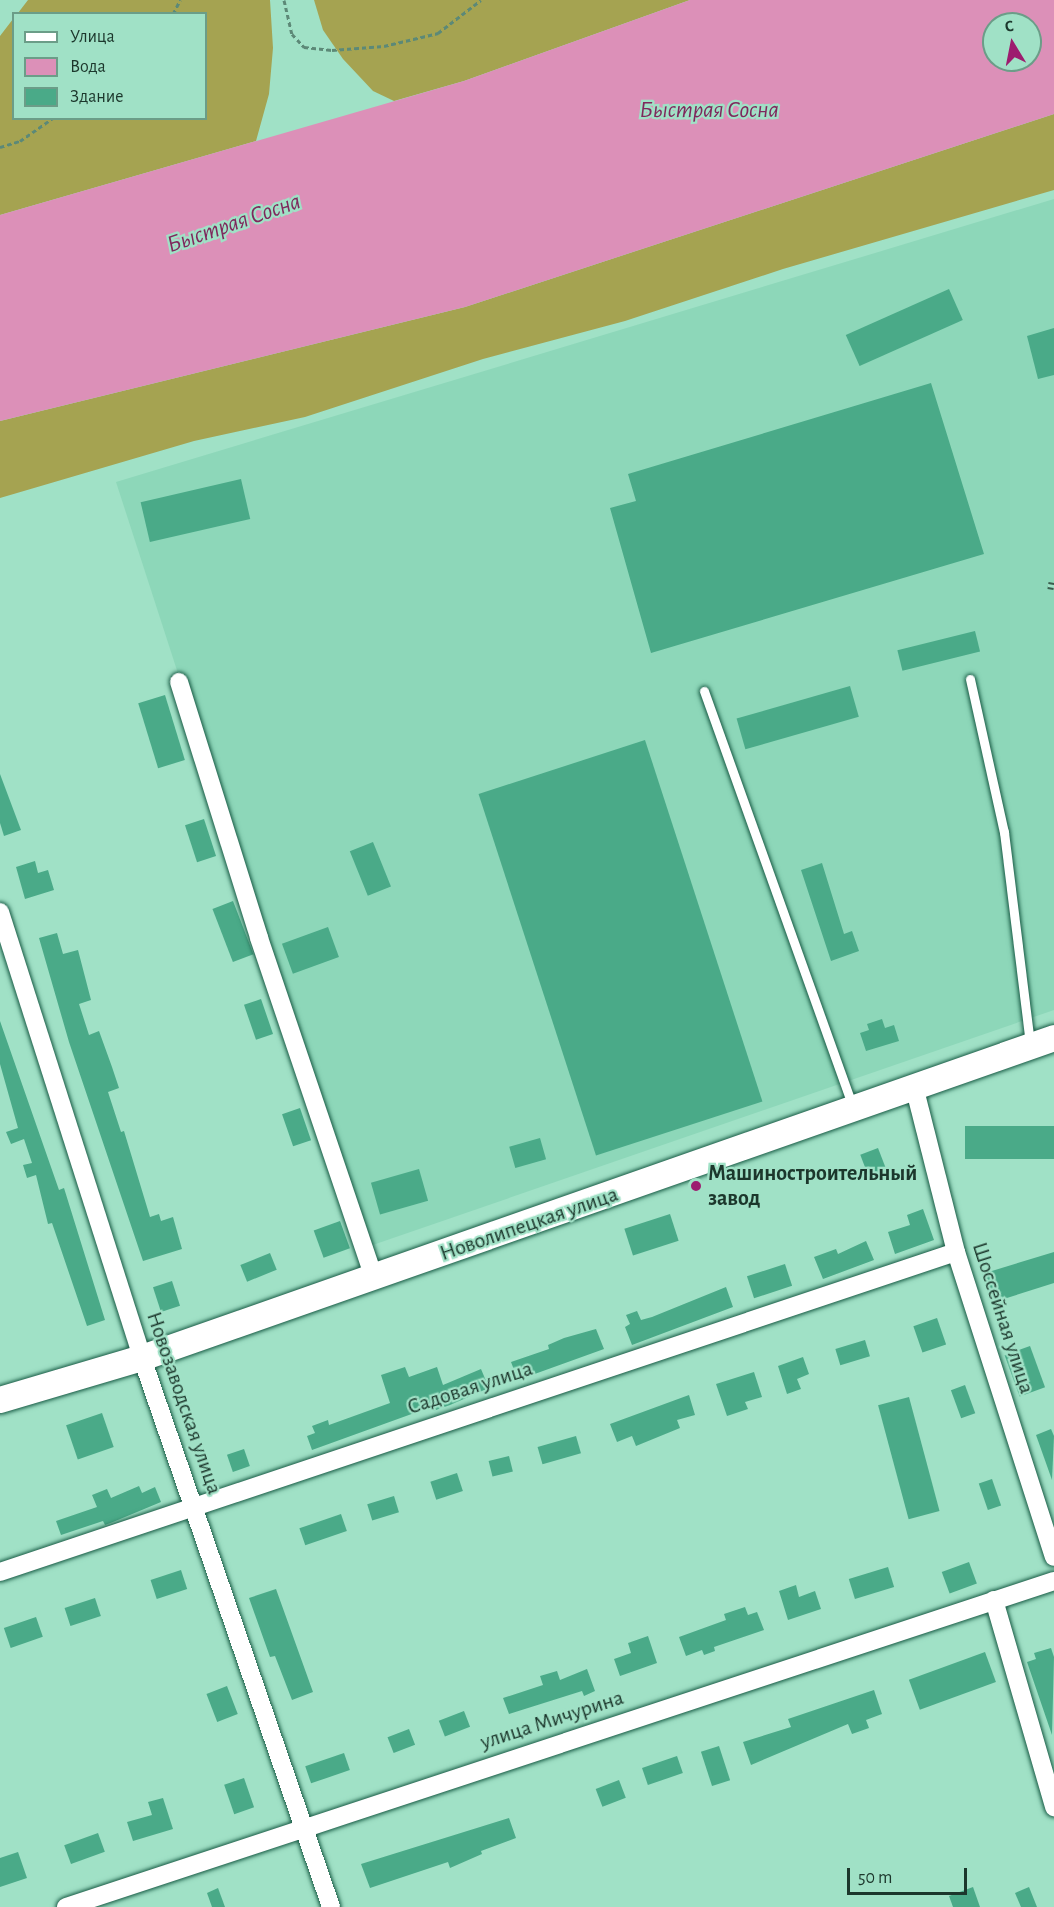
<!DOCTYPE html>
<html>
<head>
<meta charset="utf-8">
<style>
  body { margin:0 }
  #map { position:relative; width:1054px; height:1907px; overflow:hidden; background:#a0e1c6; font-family:"Alegreya Sans",sans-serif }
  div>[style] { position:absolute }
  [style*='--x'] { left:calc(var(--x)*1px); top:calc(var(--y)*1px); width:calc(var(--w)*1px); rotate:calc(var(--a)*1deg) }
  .built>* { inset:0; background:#8dd7b9 }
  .forest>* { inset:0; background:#a5a351 }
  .water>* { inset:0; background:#dc90b8 }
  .building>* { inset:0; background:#4aaa88; transform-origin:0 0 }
  .path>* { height:3px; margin-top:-1.5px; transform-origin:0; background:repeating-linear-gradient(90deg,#5c8977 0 4.5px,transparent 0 7.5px) }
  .roads { filter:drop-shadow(0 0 2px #185b45) drop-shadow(0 0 2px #185b45) }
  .lane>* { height:9px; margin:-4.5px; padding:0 4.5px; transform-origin:4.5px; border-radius:4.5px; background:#fff }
  .street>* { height:18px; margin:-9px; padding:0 9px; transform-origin:9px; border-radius:9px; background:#fff }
  .secondary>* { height:26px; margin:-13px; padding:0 13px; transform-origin:13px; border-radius:13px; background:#fff }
  .rail>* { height:7px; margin-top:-3.5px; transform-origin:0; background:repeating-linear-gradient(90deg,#a0e1c6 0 14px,#3a5d4e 0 28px); box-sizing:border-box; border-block:2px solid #3a5d4e }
  .dots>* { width:16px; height:16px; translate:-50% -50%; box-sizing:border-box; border:3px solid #a0e1c6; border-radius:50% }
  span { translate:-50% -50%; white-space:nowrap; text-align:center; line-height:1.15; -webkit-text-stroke:4.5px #a0e1c6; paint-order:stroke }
  .poi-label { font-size:22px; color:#1c372c; font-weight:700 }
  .left { translate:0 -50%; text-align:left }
  .street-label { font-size:22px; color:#1c372c }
  .water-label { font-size:24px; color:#7f275c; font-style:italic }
  .legend { position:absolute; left:12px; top:12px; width:195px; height:108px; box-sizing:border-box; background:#a0e1c6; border:2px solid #6b9d88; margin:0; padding:8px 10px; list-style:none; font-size:18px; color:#1c372c }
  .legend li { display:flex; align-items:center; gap:12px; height:30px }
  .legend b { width:30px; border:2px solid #6b9d88 }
  .north { position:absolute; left:982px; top:12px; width:60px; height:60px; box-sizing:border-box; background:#a0e1c6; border:2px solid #6b9d88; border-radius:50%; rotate:350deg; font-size:16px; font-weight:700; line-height:24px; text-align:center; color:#1c372c }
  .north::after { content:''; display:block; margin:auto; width:21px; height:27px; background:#9d1c6f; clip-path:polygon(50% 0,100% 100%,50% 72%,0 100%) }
  .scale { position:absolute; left:847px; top:1868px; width:120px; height:27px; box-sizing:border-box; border:3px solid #1c372c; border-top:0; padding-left:8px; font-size:18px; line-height:21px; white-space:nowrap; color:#1c372c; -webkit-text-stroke:4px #a0e1c6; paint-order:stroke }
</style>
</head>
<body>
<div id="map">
  <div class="built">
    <div style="clip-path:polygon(1054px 199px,1054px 1010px,364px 1248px,116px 482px)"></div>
  </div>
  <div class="forest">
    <div style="clip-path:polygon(28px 0,270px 0,273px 48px,269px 94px,256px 141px,0 215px,0 36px,13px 19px,14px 118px,206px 118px,206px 14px,18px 13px)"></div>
    <div style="clip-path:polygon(314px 0,690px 0,464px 81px,394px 101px,373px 91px,343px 59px,323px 30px)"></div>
    <div style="clip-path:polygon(1054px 114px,1054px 190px,783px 269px,625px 321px,483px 359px,305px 417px,194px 441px,0 498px,0 421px,465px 307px)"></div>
  </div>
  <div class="water">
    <div style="clip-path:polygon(evenodd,690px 0,1054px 0,1054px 114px,465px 307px,0 421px,0 215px,464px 81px,690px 0,994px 24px,1030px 24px,1030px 60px,994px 60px,994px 24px)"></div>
  </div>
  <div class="building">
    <div style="left:949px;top:289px;width:34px;height:113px;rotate:66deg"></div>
    <div style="clip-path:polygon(1054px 328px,1054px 375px,1038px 379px,1027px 336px)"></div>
    <div style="clip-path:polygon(931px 383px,984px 554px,651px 653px,610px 508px,636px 501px,628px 474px)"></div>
    <div style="left:241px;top:479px;width:41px;height:103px;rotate:77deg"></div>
    <div style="left:975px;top:631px;width:21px;height:80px;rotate:76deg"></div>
    <div style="left:850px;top:686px;width:32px;height:118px;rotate:74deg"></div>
    <div style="left:165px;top:695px;width:68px;height:28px;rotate:73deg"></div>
    <div style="left:645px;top:740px;width:380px;height:175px;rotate:72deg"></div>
    <div style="clip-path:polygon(0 774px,21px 830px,4px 836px,0 823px)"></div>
    <div style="left:204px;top:819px;width:39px;height:20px;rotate:72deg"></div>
    <div style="left:373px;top:842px;width:48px;height:25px;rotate:68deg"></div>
    <div style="clip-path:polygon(35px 861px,38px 873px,48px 870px,54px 890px,25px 899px,16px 867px)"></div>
    <div style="clip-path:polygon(822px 863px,844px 934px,852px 931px,859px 951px,831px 961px,801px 870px)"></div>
    <div style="left:233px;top:901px;width:57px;height:22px;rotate:69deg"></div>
    <div style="left:328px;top:927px;width:32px;height:49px;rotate:70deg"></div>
    <div style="clip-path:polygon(57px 933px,63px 954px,78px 950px,91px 1000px,79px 1004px,89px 1035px,99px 1031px,112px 1067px,119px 1088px,108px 1092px,121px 1132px,124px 1131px,150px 1217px,159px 1214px,161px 1221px,173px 1217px,182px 1249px,143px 1261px,69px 1042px,39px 938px)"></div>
    <div style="left:261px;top:999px;width:37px;height:18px;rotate:71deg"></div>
    <div style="clip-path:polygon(882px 1019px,885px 1028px,894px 1025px,899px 1041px,866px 1051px,860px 1033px,869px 1030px,867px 1024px)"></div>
    <div style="clip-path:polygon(0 1021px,59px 1190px,64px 1188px,105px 1320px,87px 1326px,52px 1223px,48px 1224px,36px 1175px,27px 1178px,23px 1165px,32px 1163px,24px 1139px,11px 1144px,6px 1132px,18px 1128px,0 1064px)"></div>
    <div style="left:300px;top:1108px;width:34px;height:19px;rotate:71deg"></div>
    <div style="left:1054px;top:1126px;width:33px;height:89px;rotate:90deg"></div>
    <div style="left:540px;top:1138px;width:22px;height:32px;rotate:74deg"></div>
    <div style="left:878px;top:1148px;width:25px;height:19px;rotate:69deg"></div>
    <div style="left:419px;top:1169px;width:33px;height:50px;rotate:74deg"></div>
    <div style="clip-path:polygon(923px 1209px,934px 1240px,895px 1254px,888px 1232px,910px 1225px,907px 1215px)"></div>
    <div style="left:670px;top:1214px;width:28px;height:48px;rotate:72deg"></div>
    <div style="left:340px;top:1221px;width:29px;height:28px;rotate:70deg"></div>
    <div style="clip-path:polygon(866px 1241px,874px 1260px,823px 1279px,814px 1257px,836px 1249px,838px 1254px)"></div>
    <div style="clip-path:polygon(1054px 1252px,1054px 1283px,991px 1303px,982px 1274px)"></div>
    <div style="left:270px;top:1253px;width:18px;height:32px;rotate:68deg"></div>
    <div style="left:785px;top:1264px;width:23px;height:40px;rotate:72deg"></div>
    <div style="left:172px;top:1281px;width:26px;height:20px;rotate:72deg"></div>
    <div style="clip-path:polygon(726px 1287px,733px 1307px,632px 1345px,625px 1327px,630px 1324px,626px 1315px,637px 1311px,641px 1320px,652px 1317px)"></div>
    <div style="left:937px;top:1318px;width:28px;height:25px;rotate:71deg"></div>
    <div style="clip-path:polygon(596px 1329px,604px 1349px,518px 1380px,511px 1362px,549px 1349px,548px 1345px,564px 1338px)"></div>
    <div style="left:865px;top:1340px;width:17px;height:31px;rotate:73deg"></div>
    <div style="left:1030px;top:1346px;width:44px;height:27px;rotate:70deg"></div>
    <div style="clip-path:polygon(803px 1357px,809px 1374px,797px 1379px,801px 1389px,787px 1394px,778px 1366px)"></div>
    <div style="clip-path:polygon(405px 1367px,409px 1377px,437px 1367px,443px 1385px,481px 1369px,489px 1388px,450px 1405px,433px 1411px,431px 1407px,312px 1450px,307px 1436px,315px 1433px,312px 1426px,328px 1420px,329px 1425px,390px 1403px,381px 1375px)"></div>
    <div style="clip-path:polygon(754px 1372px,762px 1397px,745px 1402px,748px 1409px,727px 1416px,716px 1384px)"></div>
    <div style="left:965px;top:1385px;width:30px;height:15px;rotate:70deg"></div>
    <div style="clip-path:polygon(689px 1395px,695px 1415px,677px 1420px,680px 1428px,636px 1446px,632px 1436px,617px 1442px,610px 1424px)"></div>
    <div style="left:909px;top:1397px;width:118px;height:32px;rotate:75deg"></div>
    <div style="left:102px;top:1413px;width:36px;height:38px;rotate:71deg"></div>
    <div style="clip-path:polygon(1051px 1429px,1054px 1436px,1052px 1480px,1036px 1435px)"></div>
    <div style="left:576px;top:1436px;width:18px;height:40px;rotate:74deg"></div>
    <div style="left:244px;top:1449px;width:18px;height:18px;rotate:71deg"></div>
    <div style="left:509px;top:1456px;width:16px;height:21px;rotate:76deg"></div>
    <div style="left:457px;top:1473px;width:19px;height:28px;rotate:72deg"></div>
    <div style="left:992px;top:1479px;width:28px;height:14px;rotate:71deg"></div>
    <div style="clip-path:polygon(139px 1486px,142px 1493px,155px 1487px,161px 1502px,113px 1522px,105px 1525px,103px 1521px,61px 1535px,56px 1521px,97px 1507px,92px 1495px,107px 1489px,111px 1498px)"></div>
    <div style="left:394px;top:1496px;width:17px;height:28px;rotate:73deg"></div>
    <div style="left:341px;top:1514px;width:18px;height:44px;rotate:71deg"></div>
    <div style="left:969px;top:1562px;width:23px;height:29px;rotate:70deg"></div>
    <div style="left:888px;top:1567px;width:21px;height:41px;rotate:73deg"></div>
    <div style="left:181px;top:1570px;width:20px;height:32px;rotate:72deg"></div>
    <div style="clip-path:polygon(796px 1585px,799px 1597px,815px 1591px,821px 1609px,788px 1620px,779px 1591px)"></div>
    <div style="clip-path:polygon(276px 1589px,313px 1692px,292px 1700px,275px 1656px,270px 1657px,249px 1598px)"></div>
    <div style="left:95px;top:1598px;width:19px;height:32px;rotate:72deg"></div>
    <div style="clip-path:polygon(745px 1607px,748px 1615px,757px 1612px,764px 1630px,714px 1647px,715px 1651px,704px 1655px,702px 1650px,686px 1656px,679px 1637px,726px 1620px,724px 1614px)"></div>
    <div style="left:36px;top:1617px;width:21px;height:34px;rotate:71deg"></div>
    <div style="clip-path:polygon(648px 1636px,657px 1663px,620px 1676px,614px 1659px,631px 1653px,628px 1643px)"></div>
    <div style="clip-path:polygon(1051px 1648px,1054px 1657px,1052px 1735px,1027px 1662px,1036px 1659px,1034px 1653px)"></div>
    <div style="left:985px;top:1652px;width:32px;height:81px;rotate:70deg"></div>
    <div style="clip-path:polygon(587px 1669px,595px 1691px,584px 1696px,582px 1691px,509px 1714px,503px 1698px,543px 1685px,540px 1676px,557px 1671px,560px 1680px)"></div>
    <div style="left:227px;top:1686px;width:30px;height:22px;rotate:69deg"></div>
    <div style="clip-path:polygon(874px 1690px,882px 1714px,866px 1720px,869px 1728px,852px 1734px,848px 1724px,751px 1765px,743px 1742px,791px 1727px,788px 1719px)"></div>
    <div style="left:464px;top:1711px;width:17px;height:27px;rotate:69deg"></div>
    <div style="left:409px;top:1729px;width:17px;height:23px;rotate:69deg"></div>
    <div style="left:719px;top:1746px;width:36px;height:19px;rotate:72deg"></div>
    <div style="left:344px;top:1753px;width:18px;height:41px;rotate:71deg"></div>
    <div style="left:677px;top:1756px;width:18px;height:37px;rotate:71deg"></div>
    <div style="left:244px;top:1778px;width:31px;height:21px;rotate:71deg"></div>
    <div style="left:619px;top:1780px;width:19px;height:25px;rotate:69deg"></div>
    <div style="clip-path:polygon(163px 1798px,173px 1829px,133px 1841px,127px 1822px,152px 1815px,148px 1802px)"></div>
    <div style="clip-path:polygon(509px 1818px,516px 1838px,481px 1851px,482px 1854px,450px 1868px,448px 1862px,370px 1888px,361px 1864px)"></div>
    <div style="left:98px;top:1833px;width:20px;height:36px;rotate:70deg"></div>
    <div style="clip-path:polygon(18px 1852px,27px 1878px,0 1887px,0 1858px)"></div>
    <div style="clip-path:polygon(973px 1887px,980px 1907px,953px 1907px,949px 1896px)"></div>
    <div style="clip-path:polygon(1029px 1887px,1037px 1907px,1021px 1907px,1015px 1893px)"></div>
    <div style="clip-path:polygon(218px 1888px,225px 1907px,212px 1907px,207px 1893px)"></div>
  </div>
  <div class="path">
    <div style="--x:284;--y:0;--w:35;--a:77"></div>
    <div style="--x:292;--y:34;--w:18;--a:47"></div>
    <div style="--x:304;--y:47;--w:28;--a:6"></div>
    <div style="--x:332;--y:50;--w:52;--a:-4.4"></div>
    <div style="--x:384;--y:46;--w:56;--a:-13.5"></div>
    <div style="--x:438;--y:33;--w:54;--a:-37.5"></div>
    <div style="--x:173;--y:14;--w:16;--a:-63"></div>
    <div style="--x:0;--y:147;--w:21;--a:-17"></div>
    <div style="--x:20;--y:141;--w:40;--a:-34.9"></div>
  </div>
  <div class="roads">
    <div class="lane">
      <div style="--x:970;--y:679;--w:157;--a:77.5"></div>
      <div style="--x:1004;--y:832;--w:214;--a:83"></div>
      <div style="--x:704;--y:691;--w:441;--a:70.3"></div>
    </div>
    <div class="street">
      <div style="--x:179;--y:682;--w:268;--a:72.6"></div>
      <div style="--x:259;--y:938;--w:359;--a:71.3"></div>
      <div style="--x:0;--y:912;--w:468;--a:72.3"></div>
      <div style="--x:142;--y:1358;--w:581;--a:71"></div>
      <div style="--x:915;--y:1090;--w:167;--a:75.8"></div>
      <div style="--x:956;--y:1252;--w:320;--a:72.2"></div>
      <div style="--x:0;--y:1572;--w:1008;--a:-18.51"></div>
      <div style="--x:994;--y:1600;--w:216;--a:73.8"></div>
      <div style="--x:66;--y:1907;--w:1040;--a:-18.26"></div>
    </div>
    <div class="secondary">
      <div style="--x:0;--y:1400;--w:148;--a:-16.5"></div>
      <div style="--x:142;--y:1358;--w:967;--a:-19.33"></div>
    </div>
  </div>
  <div class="rail">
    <div style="--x:1048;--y:585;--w:6;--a:9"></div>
  </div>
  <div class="dots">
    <div style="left:696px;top:1186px;background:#9d1c6f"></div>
  </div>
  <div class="poi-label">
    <span class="left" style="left:708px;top:1186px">Машиностроительный<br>завод</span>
  </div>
  <div class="street-label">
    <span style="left:529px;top:1224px;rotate:-19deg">Новолипецкая улица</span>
    <span style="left:1003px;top:1318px;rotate:72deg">Шоссейная улица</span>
    <span style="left:470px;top:1388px;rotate:-18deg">Садовая улица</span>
    <span style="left:184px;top:1403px;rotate:71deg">Новозаводская улица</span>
    <span style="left:552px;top:1720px;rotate:-18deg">улица Мичурина</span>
  </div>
  <div class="water-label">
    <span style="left:709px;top:111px">Быстрая Сосна</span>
    <span style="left:234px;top:224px;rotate:-19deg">Быстрая Сосна</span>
  </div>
  <ul class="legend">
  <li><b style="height:8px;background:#fff"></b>Улица</li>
  <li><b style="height:16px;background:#dc90b8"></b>Вода</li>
  <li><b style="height:16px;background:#4aaa88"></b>Здание</li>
  </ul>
  <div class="north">С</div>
  <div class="scale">50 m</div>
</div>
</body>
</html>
